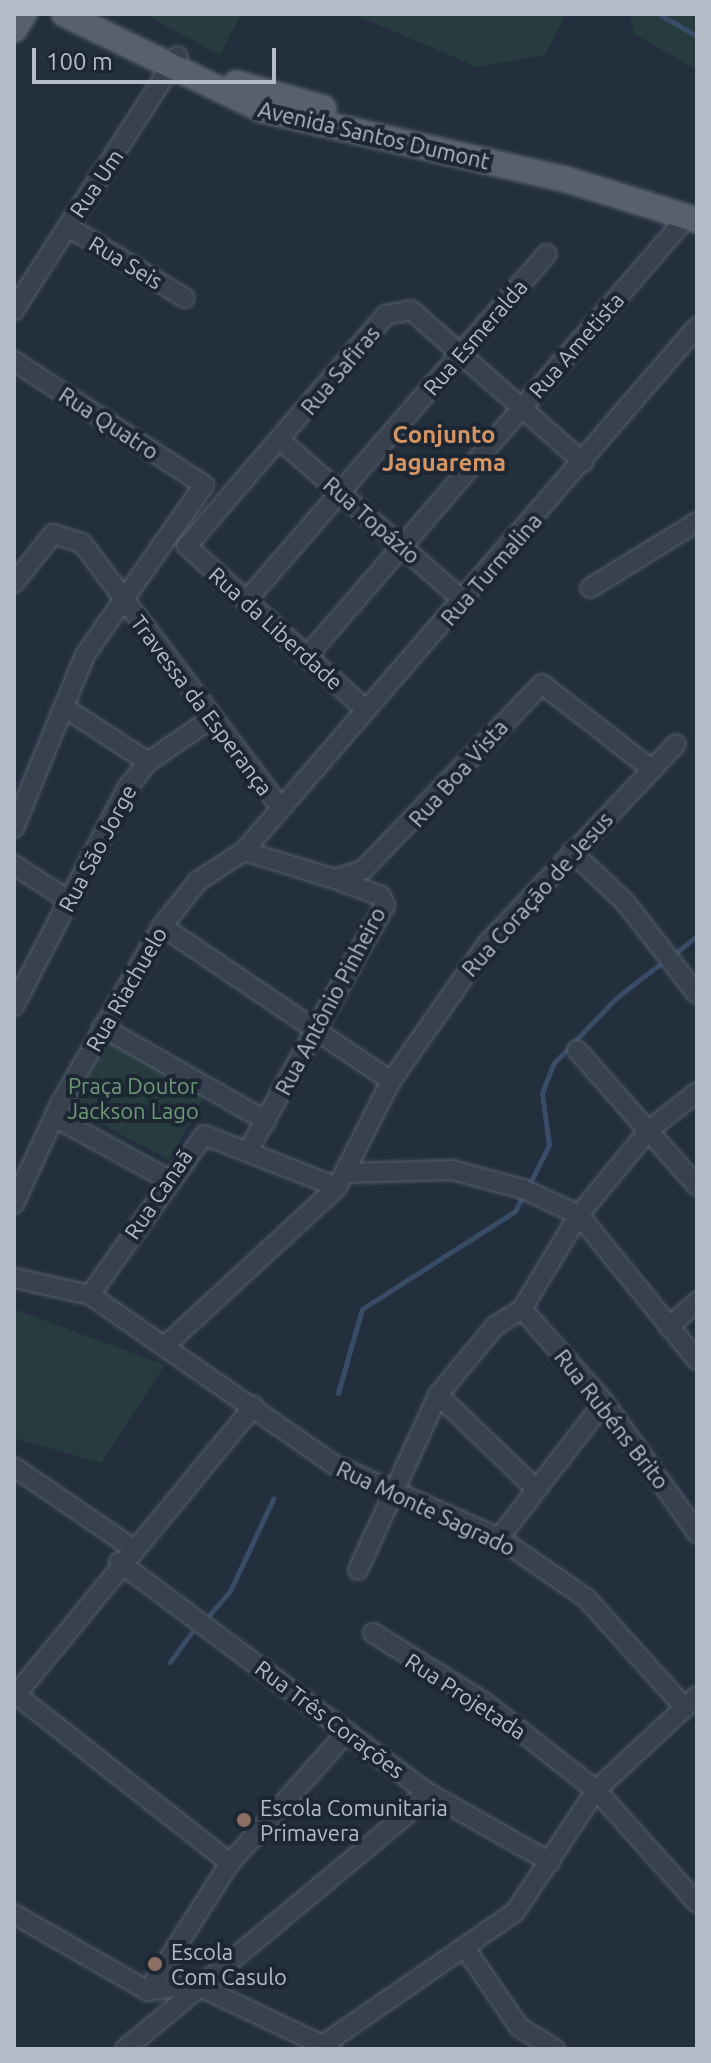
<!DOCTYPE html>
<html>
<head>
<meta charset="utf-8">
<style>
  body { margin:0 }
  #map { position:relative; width:711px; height:2063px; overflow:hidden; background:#242f3e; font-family:Ubuntu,sans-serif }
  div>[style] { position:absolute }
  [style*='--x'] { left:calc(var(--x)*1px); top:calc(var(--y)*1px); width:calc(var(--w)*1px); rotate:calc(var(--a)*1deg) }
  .green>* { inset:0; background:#263c3f }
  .stream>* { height:5px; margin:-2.5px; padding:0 2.5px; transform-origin:2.5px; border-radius:2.5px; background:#394c67 }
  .roads { filter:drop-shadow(0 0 2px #565f6c) drop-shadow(0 0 2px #565f6c) }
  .minor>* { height:18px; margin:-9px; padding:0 9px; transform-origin:9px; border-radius:9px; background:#38414e }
  .major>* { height:24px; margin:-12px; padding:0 12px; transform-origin:12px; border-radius:12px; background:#56606e }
  .dots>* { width:22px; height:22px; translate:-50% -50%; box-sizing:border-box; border:4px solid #1d2633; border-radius:50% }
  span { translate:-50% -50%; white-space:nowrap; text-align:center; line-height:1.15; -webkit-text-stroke:8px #1d2633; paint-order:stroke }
  .street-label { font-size:22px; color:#b4bcc9 }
  .park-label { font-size:22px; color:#6b9a76 }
  .poi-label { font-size:22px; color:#b4bcc9 }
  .left { translate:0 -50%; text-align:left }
  .neighbourhood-label { font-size:24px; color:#d59563; font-weight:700 }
  .frame { position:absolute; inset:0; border:16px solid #b4bcc9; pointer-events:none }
  .scale { position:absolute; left:32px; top:48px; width:244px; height:36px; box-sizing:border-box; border:4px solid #b4bcc9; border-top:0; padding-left:10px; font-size:24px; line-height:28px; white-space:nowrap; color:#b4bcc9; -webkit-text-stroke:6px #1d2633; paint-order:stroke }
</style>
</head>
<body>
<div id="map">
  <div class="green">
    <div style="clip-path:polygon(144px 14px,241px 14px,220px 55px)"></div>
    <div style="clip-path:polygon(353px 14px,566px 14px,545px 55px,477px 67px)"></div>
    <div style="clip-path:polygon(630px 14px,697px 14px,697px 70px,634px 34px)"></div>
    <div style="clip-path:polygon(115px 1040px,207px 1093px,169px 1160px,74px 1109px,105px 1042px)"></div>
    <div style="clip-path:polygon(14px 1309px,165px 1365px,101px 1463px,14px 1438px)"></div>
  </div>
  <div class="stream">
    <div style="--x:659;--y:14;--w:44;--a:30.1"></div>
    <div style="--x:672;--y:956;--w:32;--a:-39"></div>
    <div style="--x:528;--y:1187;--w:47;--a:-63.4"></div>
    <div style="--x:549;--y:1145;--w:52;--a:-97.7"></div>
    <div style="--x:542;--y:1093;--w:31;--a:-69"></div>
    <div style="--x:553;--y:1064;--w:91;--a:-46.3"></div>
    <div style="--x:616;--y:998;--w:61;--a:-37.6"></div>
    <div style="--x:338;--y:1393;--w:87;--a:-74.1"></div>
    <div style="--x:362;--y:1309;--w:182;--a:-32.6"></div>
    <div style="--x:515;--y:1211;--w:18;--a:-63"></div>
    <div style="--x:210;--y:1614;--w:30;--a:-49"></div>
    <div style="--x:230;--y:1591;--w:102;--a:-64.9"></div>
    <div style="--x:170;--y:1662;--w:36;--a:-54"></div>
  </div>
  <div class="roads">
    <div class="minor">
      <div style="--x:67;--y:226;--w:138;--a:31.4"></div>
      <div style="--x:14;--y:310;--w:302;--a:-57.2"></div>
      <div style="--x:14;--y:361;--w:227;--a:33.1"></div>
      <div style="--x:204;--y:485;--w:208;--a:125"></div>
      <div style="--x:85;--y:655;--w:187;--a:112.3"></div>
      <div style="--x:280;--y:440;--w:244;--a:41.2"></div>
      <div style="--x:14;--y:583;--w:63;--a:-51.5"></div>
      <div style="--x:53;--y:534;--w:30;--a:17"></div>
      <div style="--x:82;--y:543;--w:328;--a:53.1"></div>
      <div style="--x:590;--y:588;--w:126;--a:-31.7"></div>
      <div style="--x:246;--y:601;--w:459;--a:-49.1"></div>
      <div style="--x:307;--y:656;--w:582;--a:-49.11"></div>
      <div style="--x:65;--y:708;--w:99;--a:33"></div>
      <div style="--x:366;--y:710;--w:243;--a:-137.5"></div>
      <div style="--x:187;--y:546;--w:305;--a:-49.3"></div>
      <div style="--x:386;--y:315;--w:25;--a:-11"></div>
      <div style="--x:411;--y:310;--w:230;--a:41.5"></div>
      <div style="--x:244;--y:851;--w:95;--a:17.1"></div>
      <div style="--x:335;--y:879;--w:29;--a:-18"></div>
      <div style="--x:363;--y:870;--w:258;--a:-46.1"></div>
      <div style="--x:542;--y:684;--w:137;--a:37.9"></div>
      <div style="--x:572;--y:852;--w:71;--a:43.3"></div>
      <div style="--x:624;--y:901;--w:118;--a:51.9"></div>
      <div style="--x:14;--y:865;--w:64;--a:32.9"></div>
      <div style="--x:162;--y:926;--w:277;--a:34.1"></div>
      <div style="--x:14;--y:1006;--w:246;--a:-62.6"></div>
      <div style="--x:127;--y:788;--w:33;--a:-51"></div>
      <div style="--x:148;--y:762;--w:78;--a:-34.5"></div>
      <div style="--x:102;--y:1027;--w:189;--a:29.8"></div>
      <div style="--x:577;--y:1050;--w:181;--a:48.6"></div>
      <div style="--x:54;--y:1117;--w:128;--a:28.6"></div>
      <div style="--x:248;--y:1151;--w:282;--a:-60.9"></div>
      <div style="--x:385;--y:905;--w:10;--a:-114"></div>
      <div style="--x:381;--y:896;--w:49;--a:-159.7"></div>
      <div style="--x:347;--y:1173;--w:105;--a:-1.6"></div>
      <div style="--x:452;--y:1170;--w:73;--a:15"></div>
      <div style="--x:523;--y:1189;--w:62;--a:24.9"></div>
      <div style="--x:579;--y:1215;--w:187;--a:50.9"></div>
      <div style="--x:14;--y:1204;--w:110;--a:-65.3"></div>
      <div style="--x:60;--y:1104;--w:205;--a:-60.2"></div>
      <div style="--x:162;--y:926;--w:58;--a:-51.3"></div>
      <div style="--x:198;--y:881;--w:55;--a:-33.1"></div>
      <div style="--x:244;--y:851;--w:693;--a:-49.16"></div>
      <div style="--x:14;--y:1278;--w:78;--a:12.6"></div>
      <div style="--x:90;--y:1295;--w:296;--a:34.8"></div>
      <div style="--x:333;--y:1464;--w:182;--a:24"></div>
      <div style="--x:499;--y:1538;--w:106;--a:34.6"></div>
      <div style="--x:586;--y:1598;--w:148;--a:48"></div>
      <div style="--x:90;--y:1295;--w:196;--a:-54.5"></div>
      <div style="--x:204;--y:1135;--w:143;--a:21.4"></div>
      <div style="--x:522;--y:1309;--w:124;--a:48.6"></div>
      <div style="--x:604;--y:1402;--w:161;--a:54.6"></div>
      <div style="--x:669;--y:1327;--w:38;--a:-42"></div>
      <div style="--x:167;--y:1344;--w:231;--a:-42.7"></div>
      <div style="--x:337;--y:1187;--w:119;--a:-63"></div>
      <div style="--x:391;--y:1081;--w:167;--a:-55"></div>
      <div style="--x:487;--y:944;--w:275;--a:-46.6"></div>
      <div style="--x:438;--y:1395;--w:134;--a:43.8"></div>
      <div style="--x:14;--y:1467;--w:142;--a:34.4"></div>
      <div style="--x:499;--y:1538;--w:172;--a:-52.3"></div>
      <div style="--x:119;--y:1562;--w:382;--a:36.8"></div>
      <div style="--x:425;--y:1791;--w:144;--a:29.6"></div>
      <div style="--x:358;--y:1570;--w:192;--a:-65.4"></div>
      <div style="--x:438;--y:1395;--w:89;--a:-50.4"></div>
      <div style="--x:495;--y:1326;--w:32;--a:-32"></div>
      <div style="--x:522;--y:1309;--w:110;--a:-58.8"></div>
      <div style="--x:579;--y:1215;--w:109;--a:-50.6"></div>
      <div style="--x:648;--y:1131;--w:63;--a:-38.5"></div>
      <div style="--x:373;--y:1633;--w:131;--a:31.9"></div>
      <div style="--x:484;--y:1702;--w:142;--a:38.2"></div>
      <div style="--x:596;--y:1790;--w:152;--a:48.2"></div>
      <div style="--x:14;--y:1693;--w:275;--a:38.2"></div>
      <div style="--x:14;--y:1697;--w:377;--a:-50.5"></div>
      <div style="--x:14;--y:1914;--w:155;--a:29.9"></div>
      <div style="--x:148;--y:1991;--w:47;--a:-8.7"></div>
      <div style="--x:194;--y:1984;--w:152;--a:25.4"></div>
      <div style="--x:467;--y:1951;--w:92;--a:55.6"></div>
      <div style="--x:519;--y:2027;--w:42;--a:31.4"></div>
      <div style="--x:148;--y:1991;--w:152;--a:-57.4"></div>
      <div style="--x:230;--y:1863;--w:176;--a:-48.2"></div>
      <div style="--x:125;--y:2049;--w:366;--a:-39.8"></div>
      <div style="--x:406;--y:1815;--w:31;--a:-52"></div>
      <div style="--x:317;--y:2049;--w:241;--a:-34.7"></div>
      <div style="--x:515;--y:1912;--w:146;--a:-56.4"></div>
      <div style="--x:596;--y:1790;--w:138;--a:-42.9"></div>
    </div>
    <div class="major">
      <div style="--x:64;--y:14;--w:221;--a:25.8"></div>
      <div style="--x:263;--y:110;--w:310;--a:12.9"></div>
      <div style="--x:565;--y:179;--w:138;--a:17.3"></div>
      <div style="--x:14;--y:30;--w:19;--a:-58"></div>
      <div style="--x:236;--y:83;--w:91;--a:15.9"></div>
    </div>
  </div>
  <div class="dots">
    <div style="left:244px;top:1820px;background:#8d6e63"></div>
    <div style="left:155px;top:1964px;background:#8d6e63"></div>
  </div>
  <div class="street-label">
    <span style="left:374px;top:135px;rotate:13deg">Avenida Santos Dumont</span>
    <span style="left:96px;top:183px;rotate:-56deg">Rua Um</span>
    <span style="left:126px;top:262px;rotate:31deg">Rua Seis</span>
    <span style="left:475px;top:337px;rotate:-49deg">Rua Esmeralda</span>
    <span style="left:576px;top:345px;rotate:-49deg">Rua Ametista</span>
    <span style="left:340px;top:370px;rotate:-50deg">Rua Safiras</span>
    <span style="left:109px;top:423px;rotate:33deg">Rua Quatro</span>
    <span style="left:372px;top:520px;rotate:41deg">Rua Topázio</span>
    <span style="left:491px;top:569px;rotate:-49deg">Rua Turmalina</span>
    <span style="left:276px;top:628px;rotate:42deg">Rua da Liberdade</span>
    <span style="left:202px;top:705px;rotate:53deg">Travessa da Esperança</span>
    <span style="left:458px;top:773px;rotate:-48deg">Rua Boa Vista</span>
    <span style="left:97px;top:848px;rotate:-62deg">Rua São Jorge</span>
    <span style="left:537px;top:894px;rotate:-48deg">Rua Coração de Jesus</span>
    <span style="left:126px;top:989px;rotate:-60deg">Rua Riachuelo</span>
    <span style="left:330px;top:1001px;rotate:-62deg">Rua Antônio Pinheiro</span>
    <span style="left:158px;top:1194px;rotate:-56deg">Rua Canaã</span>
    <span style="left:612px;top:1419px;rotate:52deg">Rua Rubéns Brito</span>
    <span style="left:426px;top:1508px;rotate:25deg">Rua Monte Sagrado</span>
    <span style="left:466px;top:1696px;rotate:33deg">Rua Projetada</span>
    <span style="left:330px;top:1719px;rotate:37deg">Rua Três Corações</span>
  </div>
  <div class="park-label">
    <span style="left:133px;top:1098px">Praça Doutor<br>Jackson Lago</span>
  </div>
  <div class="poi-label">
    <span class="left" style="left:260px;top:1820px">Escola Comunitaria<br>Primavera</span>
    <span class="left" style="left:171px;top:1964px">Escola<br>Com Casulo</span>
  </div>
  <div class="neighbourhood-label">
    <span style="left:444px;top:449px">Conjunto<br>Jaguarema</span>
  </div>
  <div class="frame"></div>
  <div class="scale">100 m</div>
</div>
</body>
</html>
